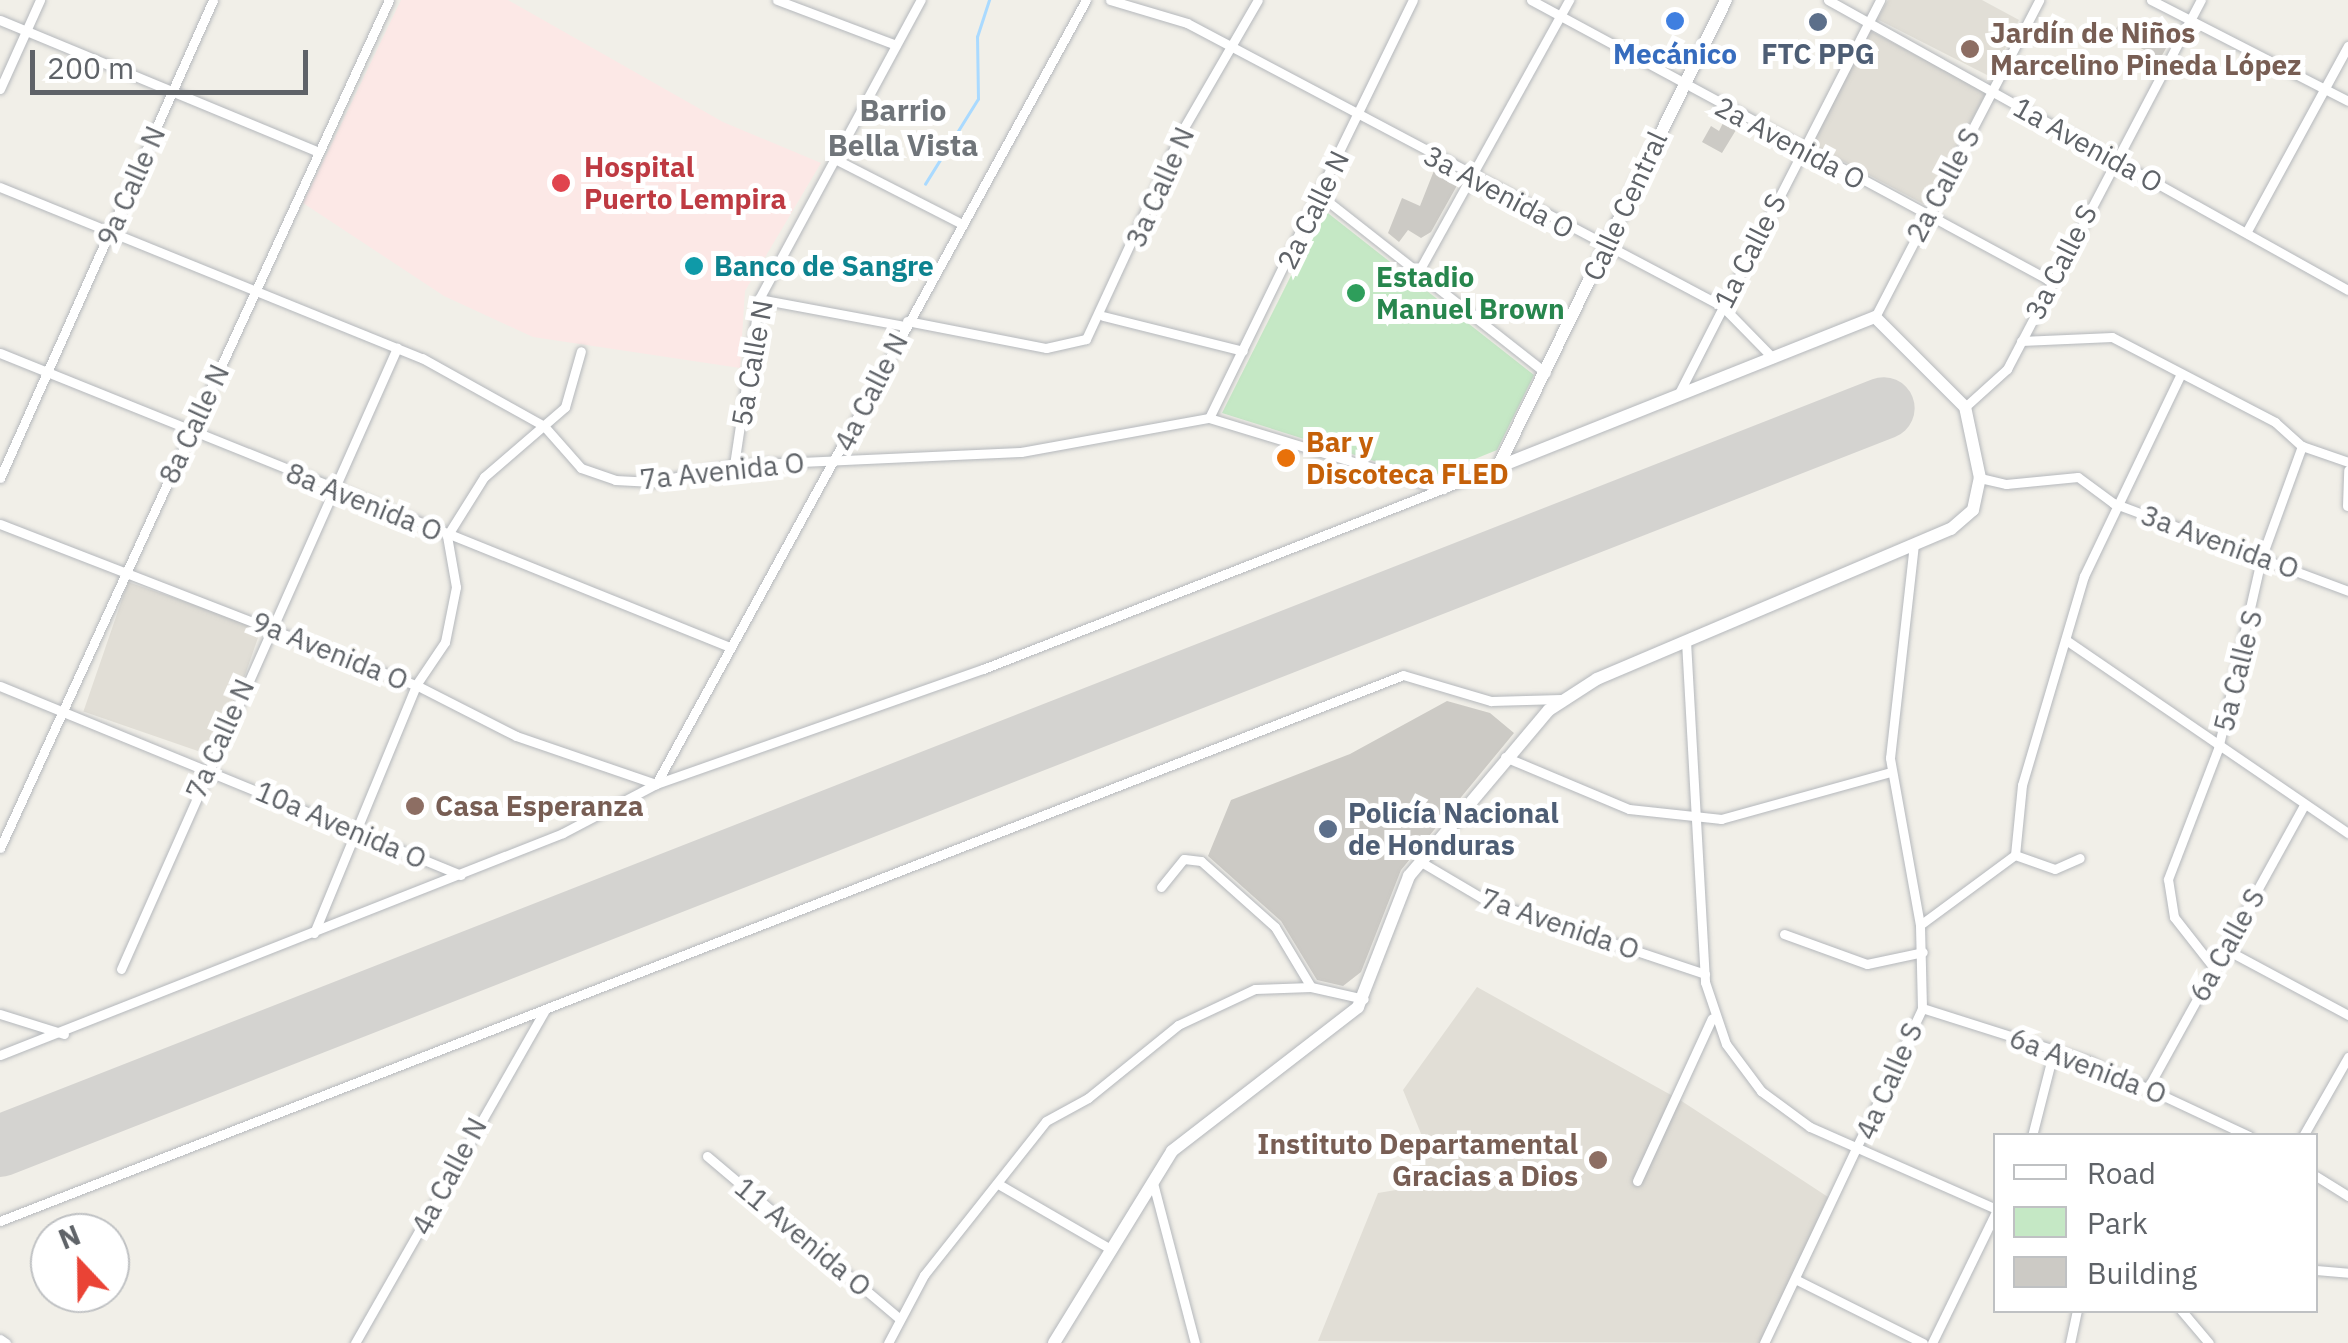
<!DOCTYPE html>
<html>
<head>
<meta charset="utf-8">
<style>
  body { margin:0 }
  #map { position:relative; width:2348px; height:1343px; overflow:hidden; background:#f1efe8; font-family:"IBM Plex Sans",sans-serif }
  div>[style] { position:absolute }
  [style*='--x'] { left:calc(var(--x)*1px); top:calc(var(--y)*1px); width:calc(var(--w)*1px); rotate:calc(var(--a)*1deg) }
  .education>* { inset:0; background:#e1ded6; transform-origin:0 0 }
  .medical>* { inset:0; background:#fce8e6 }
  .green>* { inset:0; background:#c5e8c5 }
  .stream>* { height:2.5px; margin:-1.25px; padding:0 1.25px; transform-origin:1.25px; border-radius:1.25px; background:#aadaff }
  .runway>* { height:62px; margin:-31px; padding:0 31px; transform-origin:31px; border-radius:31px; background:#d4d3d0 }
  .building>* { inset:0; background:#cccac5; transform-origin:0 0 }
  .roads { filter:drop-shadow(0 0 2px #b5b8bc) drop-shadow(0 0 2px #b5b8bc) }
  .street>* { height:9px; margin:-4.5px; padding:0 4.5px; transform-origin:4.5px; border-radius:4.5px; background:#fff }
  .secondary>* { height:12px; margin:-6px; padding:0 6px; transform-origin:6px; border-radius:6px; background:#fff }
  .dots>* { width:28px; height:28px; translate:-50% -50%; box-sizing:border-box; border:5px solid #fff; border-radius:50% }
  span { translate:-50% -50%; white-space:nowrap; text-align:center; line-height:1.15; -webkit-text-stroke:10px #fff; paint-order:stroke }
  .education-label { font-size:28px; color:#785e54; font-weight:700 }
  .left { translate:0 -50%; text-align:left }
  .right { translate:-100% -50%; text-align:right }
  .shop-label { font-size:28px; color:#366cbe; font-weight:700 }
  .service-label { font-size:28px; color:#4e5e75; font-weight:700 }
  .street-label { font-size:28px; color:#5f6368 }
  .health-label { font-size:28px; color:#be3a42; font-weight:700 }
  .culture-label { font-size:28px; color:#0d838f; font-weight:700 }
  .leisure-label { font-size:28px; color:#27864d; font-weight:700 }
  .food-label { font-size:28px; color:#c56008; font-weight:700 }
  .neighbourhood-label { font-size:30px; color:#70757a; font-weight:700 }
  .legend { position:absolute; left:1993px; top:1133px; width:325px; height:180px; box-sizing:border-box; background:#fff; border:2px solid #bfc1c3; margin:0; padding:12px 18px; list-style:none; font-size:30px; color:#5f6368 }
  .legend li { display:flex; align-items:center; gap:20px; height:50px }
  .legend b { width:50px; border:2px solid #bfc1c3 }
  .north { position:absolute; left:30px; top:1213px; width:100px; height:100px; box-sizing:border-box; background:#fff; border:2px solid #bfc1c3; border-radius:50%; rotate:338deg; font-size:28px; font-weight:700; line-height:40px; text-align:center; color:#5f6368 }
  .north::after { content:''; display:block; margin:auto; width:35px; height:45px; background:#ea4335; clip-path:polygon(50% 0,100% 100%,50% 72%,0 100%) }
  .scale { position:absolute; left:30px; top:50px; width:278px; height:45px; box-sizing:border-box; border:5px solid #5f6368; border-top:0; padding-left:12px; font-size:30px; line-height:35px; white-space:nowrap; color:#5f6368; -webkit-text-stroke:8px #fff; paint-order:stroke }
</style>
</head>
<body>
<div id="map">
  <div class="education">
    <div style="clip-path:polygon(1888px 0,1982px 0,2019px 20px,1991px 77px,1877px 19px)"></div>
    <div style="left:1869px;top:30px;width:133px;height:128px;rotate:28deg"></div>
    <div style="left:128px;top:582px;width:141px;height:137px;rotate:19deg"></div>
    <div style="clip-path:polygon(1477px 987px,1680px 1100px,1828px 1197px,1763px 1343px,1318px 1341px,1378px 1193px,1402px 1189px,1429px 1153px,1403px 1090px)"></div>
  </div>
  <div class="medical">
    <div style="clip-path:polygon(401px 0,508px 0,723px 122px,821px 163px,745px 291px,740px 368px,533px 337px,444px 296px,303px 203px)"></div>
  </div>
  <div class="green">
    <div style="clip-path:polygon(1324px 210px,1534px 375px,1497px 450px,1428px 478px,1222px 413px)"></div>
  </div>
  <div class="stream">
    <div style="--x:925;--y:184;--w:100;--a:-58.1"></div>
    <div style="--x:978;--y:99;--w:62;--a:-90.9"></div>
    <div style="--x:977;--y:37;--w:39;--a:-72"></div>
  </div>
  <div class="runway">
    <div style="--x:0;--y:1146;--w:2023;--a:-21.39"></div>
  </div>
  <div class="building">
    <div style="left:2121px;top:20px;width:53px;height:15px;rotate:29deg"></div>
    <div style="clip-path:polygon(1723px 123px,1736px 130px,1722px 153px,1702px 142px,1711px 126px,1719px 131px)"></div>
    <div style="clip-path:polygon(1435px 168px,1459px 182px,1431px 232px,1421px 238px,1408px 230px,1399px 242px,1388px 233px,1402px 198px,1420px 206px)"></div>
    <div style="clip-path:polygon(1447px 701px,1490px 713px,1514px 733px,1401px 870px,1361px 972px,1343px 986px,1317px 980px,1281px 921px,1208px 856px,1231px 800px,1350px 754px)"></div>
  </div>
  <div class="roads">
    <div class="street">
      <div style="--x:777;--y:0;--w:127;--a:20.7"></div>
      <div style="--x:1110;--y:0;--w:80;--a:16.6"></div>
      <div style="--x:1187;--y:23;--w:605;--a:27.88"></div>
      <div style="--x:1722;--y:306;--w:73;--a:45.6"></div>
      <div style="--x:1531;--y:0;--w:591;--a:28.39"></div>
      <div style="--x:1828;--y:0;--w:595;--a:29.15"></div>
      <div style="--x:2151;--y:0;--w:221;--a:27.1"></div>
      <div style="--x:0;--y:20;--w:345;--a:22.5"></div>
      <div style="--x:0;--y:89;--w:98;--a:-65.8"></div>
      <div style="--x:835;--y:159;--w:140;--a:27.1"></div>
      <div style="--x:0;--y:187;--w:455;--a:22.1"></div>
      <div style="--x:422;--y:358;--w:140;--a:29.1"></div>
      <div style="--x:544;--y:426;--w:56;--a:48.6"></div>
      <div style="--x:581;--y:468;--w:36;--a:19"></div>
      <div style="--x:615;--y:480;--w:38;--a:3"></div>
      <div style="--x:653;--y:482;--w:83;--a:-11.9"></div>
      <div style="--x:734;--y:465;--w:287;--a:-2.6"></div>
      <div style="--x:1021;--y:452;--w:191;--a:-10.3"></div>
      <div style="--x:1209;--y:418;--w:245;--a:16.9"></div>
      <div style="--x:1321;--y:196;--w:286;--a:38.2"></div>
      <div style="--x:2247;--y:231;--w:211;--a:-61.4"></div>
      <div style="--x:1420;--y:269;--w:308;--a:-61"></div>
      <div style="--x:759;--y:299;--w:147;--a:10.5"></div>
      <div style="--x:1103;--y:316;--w:144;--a:14"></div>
      <div style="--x:1875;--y:317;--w:357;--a:-62.6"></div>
      <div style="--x:907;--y:321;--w:142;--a:11"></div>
      <div style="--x:1046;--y:348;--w:41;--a:-12.7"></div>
      <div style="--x:1086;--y:339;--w:229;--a:-65.2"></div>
      <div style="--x:1182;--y:131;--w:151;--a:-59.9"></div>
      <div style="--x:2021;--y:341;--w:91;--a:-2.5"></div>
      <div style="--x:2112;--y:337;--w:184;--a:27.5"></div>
      <div style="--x:2275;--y:422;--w:36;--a:42"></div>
      <div style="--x:2302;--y:446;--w:49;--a:19.2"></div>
      <div style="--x:0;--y:353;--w:787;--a:21.94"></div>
      <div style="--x:1678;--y:395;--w:444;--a:-62.9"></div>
      <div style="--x:1965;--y:407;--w:57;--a:-42.1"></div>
      <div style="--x:2007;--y:369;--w:417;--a:-62.3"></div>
      <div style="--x:1209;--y:418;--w:465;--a:-64"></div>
      <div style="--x:734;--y:465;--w:168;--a:-81.4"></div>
      <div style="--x:759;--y:299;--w:340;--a:-61.6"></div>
      <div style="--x:0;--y:478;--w:523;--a:-65.98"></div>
      <div style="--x:1980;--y:478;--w:27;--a:13"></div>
      <div style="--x:2006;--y:484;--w:72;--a:-5.6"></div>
      <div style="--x:2078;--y:477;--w:44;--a:36.6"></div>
      <div style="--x:2113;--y:503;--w:251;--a:20.5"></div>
      <div style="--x:2347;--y:506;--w:36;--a:-88"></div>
      <div style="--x:0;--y:524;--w:446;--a:21.2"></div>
      <div style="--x:416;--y:685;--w:112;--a:27"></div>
      <div style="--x:516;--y:736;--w:148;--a:18.9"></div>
      <div style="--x:656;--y:784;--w:894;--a:-61.26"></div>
      <div style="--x:2066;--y:640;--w:342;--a:34.4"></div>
      <div style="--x:1686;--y:641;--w:342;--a:86.8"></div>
      <div style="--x:1705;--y:982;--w:65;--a:71.3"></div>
      <div style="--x:1726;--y:1044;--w:59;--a:53.3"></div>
      <div style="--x:1761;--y:1091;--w:61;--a:36.3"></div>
      <div style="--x:1810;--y:1127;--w:203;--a:23.8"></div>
      <div style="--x:0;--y:686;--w:498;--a:22.3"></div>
      <div style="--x:1505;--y:757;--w:134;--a:22.8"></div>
      <div style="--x:1629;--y:809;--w:93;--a:6.2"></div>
      <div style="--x:1721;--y:819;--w:176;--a:-15.5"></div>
      <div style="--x:0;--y:848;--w:933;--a:-65.36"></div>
      <div style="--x:2015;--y:855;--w:42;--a:19.3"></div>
      <div style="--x:2055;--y:869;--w:27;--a:-24"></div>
      <div style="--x:1421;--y:862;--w:77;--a:30.6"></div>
      <div style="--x:1487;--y:901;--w:230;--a:18.5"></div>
      <div style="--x:1161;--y:887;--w:36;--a:-51"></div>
      <div style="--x:1184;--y:859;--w:17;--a:7"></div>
      <div style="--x:1201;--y:861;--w:99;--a:41.7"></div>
      <div style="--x:1275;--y:927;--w:70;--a:59"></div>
      <div style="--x:1311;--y:987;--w:54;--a:12.8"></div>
      <div style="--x:1920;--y:925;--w:118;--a:-36.4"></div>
      <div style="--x:2015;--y:855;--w:70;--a:-84.3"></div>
      <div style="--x:2022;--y:785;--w:218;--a:-73.5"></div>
      <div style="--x:2084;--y:576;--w:222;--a:-64.4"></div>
      <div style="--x:314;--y:933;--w:268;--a:-67.6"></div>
      <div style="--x:416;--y:685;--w:52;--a:-56"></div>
      <div style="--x:445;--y:642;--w:56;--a:-78.7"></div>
      <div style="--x:456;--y:587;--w:52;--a:-100"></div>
      <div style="--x:447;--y:536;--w:70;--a:-57.9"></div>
      <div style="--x:484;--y:477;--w:107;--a:-40.8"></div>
      <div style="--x:565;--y:407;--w:58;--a:-74.1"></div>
      <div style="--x:1784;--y:934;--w:88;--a:19.9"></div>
      <div style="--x:1867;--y:964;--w:57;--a:-12.1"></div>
      <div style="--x:2225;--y:949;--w:140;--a:28.2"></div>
      <div style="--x:2214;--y:968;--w:65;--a:-128.1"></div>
      <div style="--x:2174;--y:917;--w:38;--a:-99"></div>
      <div style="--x:2168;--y:879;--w:139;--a:-69"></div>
      <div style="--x:2218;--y:749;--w:198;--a:-77.2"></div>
      <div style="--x:2262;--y:556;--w:117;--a:-70"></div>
      <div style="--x:121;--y:969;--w:680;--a:-66.04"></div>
      <div style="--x:1922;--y:1008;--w:175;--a:17.6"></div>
      <div style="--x:2089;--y:1061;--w:177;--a:25.1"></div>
      <div style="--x:0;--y:1014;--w:67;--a:17.4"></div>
      <div style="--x:0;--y:1055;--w:605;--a:-21.52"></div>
      <div style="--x:563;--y:833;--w:105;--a:-27.8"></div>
      <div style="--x:656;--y:784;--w:347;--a:-19.4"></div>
      <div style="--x:983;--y:669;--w:553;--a:-21.42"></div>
      <div style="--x:2149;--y:1086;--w:321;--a:-61.1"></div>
      <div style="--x:2032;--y:1136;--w:89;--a:-75.7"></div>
      <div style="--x:2303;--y:1136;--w:91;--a:-60.3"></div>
      <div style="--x:707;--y:1156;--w:251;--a:40.2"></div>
      <div style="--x:2316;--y:1176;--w:38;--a:32"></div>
      <div style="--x:1637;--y:1181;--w:179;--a:-65.3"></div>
      <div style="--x:1153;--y:1183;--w:165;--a:75.3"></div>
      <div style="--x:1000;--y:1185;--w:129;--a:30.1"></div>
      <div style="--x:0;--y:1221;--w:1505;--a:-21.26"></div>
      <div style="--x:1403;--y:675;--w:92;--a:16.5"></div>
      <div style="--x:1491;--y:701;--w:70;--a:-1.6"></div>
      <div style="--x:2316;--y:1270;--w:32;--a:5"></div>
      <div style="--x:1795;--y:1279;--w:143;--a:26.6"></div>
      <div style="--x:2181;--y:1310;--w:43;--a:49.7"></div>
      <div style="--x:0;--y:1339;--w:7;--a:34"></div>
      <div style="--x:355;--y:1343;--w:382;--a:-60.3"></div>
      <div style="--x:888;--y:1343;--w:77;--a:-62.1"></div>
      <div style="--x:924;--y:1275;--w:196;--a:-51.6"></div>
      <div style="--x:1046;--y:1121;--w:48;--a:-28.7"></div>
      <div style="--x:1088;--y:1098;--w:116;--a:-39"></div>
      <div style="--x:1178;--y:1025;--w:85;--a:-25.1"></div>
      <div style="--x:1255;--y:989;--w:56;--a:-2"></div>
      <div style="--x:1764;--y:1343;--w:370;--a:-64.7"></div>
      <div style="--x:1922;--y:1008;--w:83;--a:-91.4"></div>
      <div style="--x:1920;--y:925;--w:170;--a:-100.2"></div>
      <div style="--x:1890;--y:758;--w:214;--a:-83.6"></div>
      <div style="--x:1932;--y:1343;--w:146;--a:-64"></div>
      <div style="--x:2070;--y:1343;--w:34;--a:-78"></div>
    </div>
    <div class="secondary">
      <div style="--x:1498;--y:467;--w:520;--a:-63.98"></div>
      <div style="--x:1054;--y:1343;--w:225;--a:-58.4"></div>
      <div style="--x:1172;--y:1151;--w:235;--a:-37.7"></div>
      <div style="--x:1358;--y:1007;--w:141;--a:-68.7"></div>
      <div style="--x:1409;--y:876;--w:217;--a:-49.9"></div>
      <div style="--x:1549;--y:710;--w:57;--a:-32.9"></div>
      <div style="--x:1597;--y:679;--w:384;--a:-23"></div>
      <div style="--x:1951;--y:529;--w:29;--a:-41"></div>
      <div style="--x:1973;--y:510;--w:33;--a:-78"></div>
      <div style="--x:1980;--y:478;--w:73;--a:-101.9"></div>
      <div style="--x:1965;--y:407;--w:127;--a:-135"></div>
      <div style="--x:1875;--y:317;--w:406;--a:158.3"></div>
    </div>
  </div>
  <div class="dots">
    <div style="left:1675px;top:21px;background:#3f7fe0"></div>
    <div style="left:1818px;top:22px;background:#5c6f8a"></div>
    <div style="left:1970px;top:49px;background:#8d6e63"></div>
    <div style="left:561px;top:183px;background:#e0444e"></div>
    <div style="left:694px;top:266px;background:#0f9aa8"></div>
    <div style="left:1356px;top:293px;background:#2e9e5b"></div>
    <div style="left:1286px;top:458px;background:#e8710a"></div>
    <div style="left:415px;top:806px;background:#8d6e63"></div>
    <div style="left:1328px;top:829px;background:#5c6f8a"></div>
    <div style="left:1598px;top:1160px;background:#8d6e63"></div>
  </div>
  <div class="education-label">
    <span class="left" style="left:1990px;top:49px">Jardín de Niños<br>Marcelino Pineda López</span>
    <span class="left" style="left:435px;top:806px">Casa Esperanza</span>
    <span class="right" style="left:1578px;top:1160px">Instituto Departamental<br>Gracias a Dios</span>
  </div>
  <div class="shop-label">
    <span style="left:1675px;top:54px">Mecánico</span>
  </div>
  <div class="service-label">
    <span style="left:1818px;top:54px">FTC PPG</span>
    <span class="left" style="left:1348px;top:829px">Policía Nacional<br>de Honduras</span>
  </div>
  <div class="street-label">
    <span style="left:1790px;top:143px;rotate:28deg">2a Avenida O</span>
    <span style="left:2088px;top:145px;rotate:29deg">1a Avenida O</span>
    <span style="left:1943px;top:185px;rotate:-62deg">2a Calle S</span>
    <span style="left:131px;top:186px;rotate:-66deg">9a Calle N</span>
    <span style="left:1160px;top:187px;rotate:-66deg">3a Calle N</span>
    <span style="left:1499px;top:192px;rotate:28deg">3a Avenida O</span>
    <span style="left:1625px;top:206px;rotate:-65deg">Calle Central</span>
    <span style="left:1313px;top:210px;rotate:-64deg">2a Calle N</span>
    <span style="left:1750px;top:251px;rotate:-63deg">1a Calle S</span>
    <span style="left:2061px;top:262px;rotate:-63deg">3a Calle S</span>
    <span style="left:752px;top:363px;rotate:-80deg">5a Calle N</span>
    <span style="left:871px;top:392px;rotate:-63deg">4a Calle N</span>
    <span style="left:194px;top:424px;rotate:-65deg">8a Calle N</span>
    <span style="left:722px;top:471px;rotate:-6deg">7a Avenida O</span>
    <span style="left:364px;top:502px;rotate:22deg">8a Avenida O</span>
    <span style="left:2220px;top:542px;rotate:20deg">3a Avenida O</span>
    <span style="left:330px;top:651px;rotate:22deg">9a Avenida O</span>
    <span style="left:2238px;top:671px;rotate:-76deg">5a Calle S</span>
    <span style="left:220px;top:739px;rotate:-66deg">7a Calle N</span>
    <span style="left:341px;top:825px;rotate:23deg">10a Avenida O</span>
    <span style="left:1560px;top:924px;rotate:19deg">7a Avenida O</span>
    <span style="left:2227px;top:945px;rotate:-61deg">6a Calle S</span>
    <span style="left:2088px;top:1066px;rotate:21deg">6a Avenida O</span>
    <span style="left:1889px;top:1081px;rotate:-66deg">4a Calle S</span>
    <span style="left:449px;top:1176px;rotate:-62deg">4a Calle N</span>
    <span style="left:803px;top:1237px;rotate:40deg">11 Avenida O</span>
  </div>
  <div class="health-label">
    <span class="left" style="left:584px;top:183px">Hospital<br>Puerto Lempira</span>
  </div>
  <div class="culture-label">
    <span class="left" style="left:714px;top:266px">Banco de Sangre</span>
  </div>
  <div class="leisure-label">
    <span class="left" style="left:1376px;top:293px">Estadio<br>Manuel Brown</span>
  </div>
  <div class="food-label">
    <span class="left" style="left:1306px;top:458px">Bar y<br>Discoteca FLED</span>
  </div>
  <div class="neighbourhood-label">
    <span style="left:903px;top:127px">Barrio<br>Bella Vista</span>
  </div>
  <ul class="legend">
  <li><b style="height:12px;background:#fff"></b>Road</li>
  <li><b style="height:28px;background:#c5e8c5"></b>Park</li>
  <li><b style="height:28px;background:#cccac5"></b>Building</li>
  </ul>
  <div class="north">N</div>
  <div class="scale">200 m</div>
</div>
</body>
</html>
